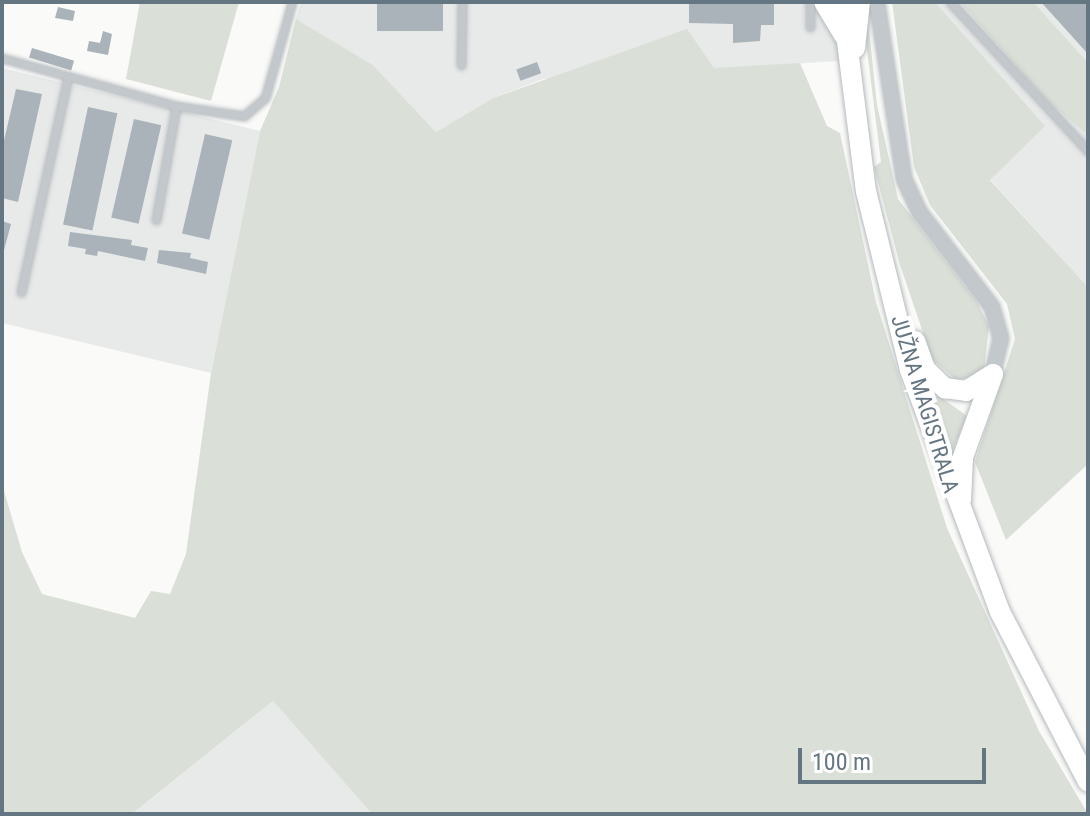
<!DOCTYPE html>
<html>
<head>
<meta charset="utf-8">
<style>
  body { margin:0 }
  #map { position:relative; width:1090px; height:816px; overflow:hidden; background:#fafaf8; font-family:"Roboto Condensed",sans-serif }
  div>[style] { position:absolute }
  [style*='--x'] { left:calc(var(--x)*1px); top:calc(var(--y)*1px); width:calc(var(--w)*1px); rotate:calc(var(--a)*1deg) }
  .built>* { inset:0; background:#e8e9e9 }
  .green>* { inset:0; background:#dadfd7 }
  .building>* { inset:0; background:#aab3b9; transform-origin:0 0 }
  .roads { filter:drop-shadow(0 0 2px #b5babe) drop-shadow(0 0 2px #b5babe) }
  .service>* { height:7px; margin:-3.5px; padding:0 3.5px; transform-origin:3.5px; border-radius:3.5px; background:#c3c8cc }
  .minor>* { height:14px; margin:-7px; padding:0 7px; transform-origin:7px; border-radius:7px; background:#c3c8cc }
  .primary>* { height:20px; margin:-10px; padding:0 10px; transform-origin:10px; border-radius:10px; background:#fff }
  span { translate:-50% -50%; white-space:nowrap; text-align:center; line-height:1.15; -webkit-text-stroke:8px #fff; paint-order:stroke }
  .street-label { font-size:22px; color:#657683 }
  .frame { position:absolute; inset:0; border:4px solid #657683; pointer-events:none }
  .scale { position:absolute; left:798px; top:748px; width:188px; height:36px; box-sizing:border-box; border:4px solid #657683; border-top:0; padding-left:10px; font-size:24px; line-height:28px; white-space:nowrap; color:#657683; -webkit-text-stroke:6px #fff; paint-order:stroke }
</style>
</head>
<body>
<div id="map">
  <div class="built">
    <div style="clip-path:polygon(301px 2px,836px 2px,840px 61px,543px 79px,493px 98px,436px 132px,373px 65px,296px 19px)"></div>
    <div style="clip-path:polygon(935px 2px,1088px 2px,1088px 287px,990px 179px,1044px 126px)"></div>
    <div style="clip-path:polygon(2px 68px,260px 131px,211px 373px,2px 323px)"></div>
    <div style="clip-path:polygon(273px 701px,372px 814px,132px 814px,155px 796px)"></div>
  </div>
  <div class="green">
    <div style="clip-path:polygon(140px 2px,239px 2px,211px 101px,126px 79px)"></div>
    <div style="clip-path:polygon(861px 2px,866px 2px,877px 105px,898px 199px,977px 302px,989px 326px,984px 370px,968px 378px,955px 379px,932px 359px,900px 265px,874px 167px,881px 162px)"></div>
    <div style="clip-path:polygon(892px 2px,935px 2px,1045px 126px,990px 180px,1088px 287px,1088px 464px,1006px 540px,975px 462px,1015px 339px,1007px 304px,930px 205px,914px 167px)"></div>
    <div style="clip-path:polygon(960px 2px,1033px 2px,1088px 63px,1088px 135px,1049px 102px)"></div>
    <div style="clip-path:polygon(296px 19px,373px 65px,436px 132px,493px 98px,687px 29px,714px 68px,800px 63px,827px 126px,840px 133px,876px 302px,947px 528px,1039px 731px,1088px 814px,372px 814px,273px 701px,132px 814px,2px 814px,2px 484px,22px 552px,42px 594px,135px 618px,151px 591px,170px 594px,186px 554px,211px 373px,260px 131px,279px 87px)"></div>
    <div style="clip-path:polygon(928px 388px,967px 416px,951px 454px,951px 453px)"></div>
  </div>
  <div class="building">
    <div style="left:377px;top:2px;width:66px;height:29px"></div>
    <div style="clip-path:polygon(689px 2px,774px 2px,774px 25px,761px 25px,760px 41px,733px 43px,733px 24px,689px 23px)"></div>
    <div style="clip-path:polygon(1041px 2px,1088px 2px,1088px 54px)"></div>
    <div style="clip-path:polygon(58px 7px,75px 11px,73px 21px,55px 18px)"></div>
    <div style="clip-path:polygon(103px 31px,112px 34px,108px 55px,87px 51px,89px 41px,100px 43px)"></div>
    <div style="left:32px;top:48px;width:44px;height:10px;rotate:17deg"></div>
    <div style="left:537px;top:62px;width:12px;height:22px;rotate:70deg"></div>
    <div style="clip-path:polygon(16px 89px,42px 94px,18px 202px,2px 198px,2px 149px)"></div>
    <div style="left:88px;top:107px;width:30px;height:120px;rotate:12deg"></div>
    <div style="left:134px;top:119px;width:28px;height:101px;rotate:13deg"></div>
    <div style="left:205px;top:134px;width:28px;height:102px;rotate:13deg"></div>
    <div style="clip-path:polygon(2px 221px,11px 224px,3px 254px,2px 254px)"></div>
    <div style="clip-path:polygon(70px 232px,132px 240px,131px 245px,148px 248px,145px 261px,98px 251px,97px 256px,85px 254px,86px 249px,68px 246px)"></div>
    <div style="clip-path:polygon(159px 250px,191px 253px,190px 258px,208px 262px,206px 274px,157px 263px)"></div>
  </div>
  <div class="roads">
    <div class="service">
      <div style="--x:950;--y:2;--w:203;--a:47.2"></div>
      <div style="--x:810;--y:27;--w:25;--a:-90"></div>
      <div style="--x:2;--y:58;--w:180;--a:15.4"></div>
      <div style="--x:176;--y:106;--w:69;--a:8.4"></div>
      <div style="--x:244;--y:116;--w:28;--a:-41"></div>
      <div style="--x:265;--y:98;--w:100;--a:-74.3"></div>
      <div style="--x:461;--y:65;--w:63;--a:-89.1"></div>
      <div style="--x:156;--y:220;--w:116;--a:-80"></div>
      <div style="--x:21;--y:292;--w:220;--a:-77.7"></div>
    </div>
    <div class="minor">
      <div style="--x:877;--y:2;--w:179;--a:81.3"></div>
      <div style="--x:904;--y:179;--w:38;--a:65"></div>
      <div style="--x:920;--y:213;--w:118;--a:52.5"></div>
      <div style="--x:992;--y:307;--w:32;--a:74"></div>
      <div style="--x:1001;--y:338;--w:37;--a:103"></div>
    </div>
    <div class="primary">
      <div style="--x:824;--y:2;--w:39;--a:59"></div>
      <div style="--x:842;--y:2;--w:191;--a:82.8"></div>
      <div style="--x:866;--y:191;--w:184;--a:76.2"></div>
      <div style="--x:910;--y:370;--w:258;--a:69.6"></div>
      <div style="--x:1000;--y:612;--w:191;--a:62.6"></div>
      <div style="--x:855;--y:48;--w:46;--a:-83.8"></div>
      <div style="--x:915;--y:341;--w:30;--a:70"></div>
      <div style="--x:925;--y:369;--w:28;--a:44"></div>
      <div style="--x:945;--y:388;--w:21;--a:8"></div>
      <div style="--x:966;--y:391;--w:32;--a:-32"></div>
      <div style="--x:961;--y:500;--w:43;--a:-87.3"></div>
      <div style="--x:963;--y:457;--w:88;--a:-70.1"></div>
    </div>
  </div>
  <div class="street-label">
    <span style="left:925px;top:404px;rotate:73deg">JUŽNA MAGISTRALA</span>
  </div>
  <div class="frame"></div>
  <div class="scale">100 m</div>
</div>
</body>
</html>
